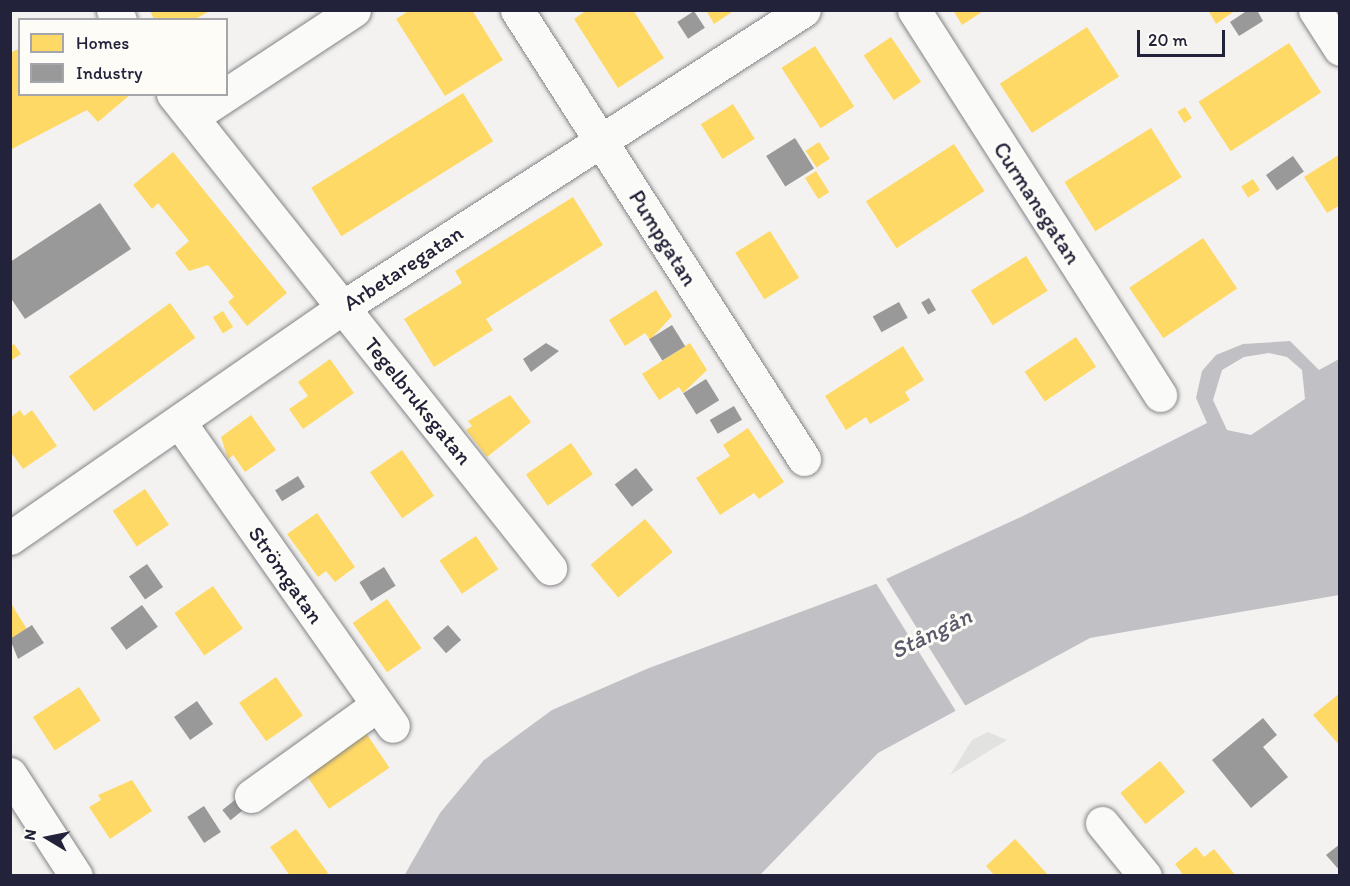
<!DOCTYPE html>
<html>
<head>
<meta charset="utf-8">
<style>
  body { margin:0 }
  #map { position:relative; width:1350px; height:886px; overflow:hidden; background:#f3f2f0; font-family:Itim,sans-serif }
  div>[style] { position:absolute }
  [style*='--x'] { left:calc(var(--x)*1px); top:calc(var(--y)*1px); width:calc(var(--w)*1px); rotate:calc(var(--a)*1deg) }
  .green>* { inset:0; background:#e2e2e1 }
  .water>* { inset:0; background:#c1c1c5 }
  .pier>* { inset:0; background:#f3f2f0; transform-origin:0 0 }
  .homes>* { inset:0; background:#ffd966; transform-origin:0 0 }
  .industry>* { inset:0; background:#999; transform-origin:0 0 }
  .roads { filter:drop-shadow(0 0 2px #848488) drop-shadow(0 0 2px #848488) }
  .minor>* { height:33px; margin:-16.5px; padding:0 16.5px; transform-origin:16.5px; border-radius:16.5px; background:#fafaf8 }
  span { translate:-50% -50%; white-space:nowrap; text-align:center; line-height:1.15; -webkit-text-stroke:6px #fdfcf7; paint-order:stroke }
  .street-label { font-size:22px; color:#22223b }
  .water-label { font-size:24px; color:#59596b; font-style:italic }
  .frame { position:absolute; inset:0; border:12px solid #22223b; pointer-events:none }
  .legend { position:absolute; left:18px; top:18px; width:210px; height:78px; box-sizing:border-box; background:#fdfcf7; border:2px solid #a5a5ac; margin:0; padding:8px 10px; list-style:none; font-size:18px; color:#22223b }
  .legend li { display:flex; align-items:center; gap:12px; height:30px }
  .legend b { width:30px; border:2px solid #a5a5ac }
  .north { position:absolute; left:18px; top:808px; width:60px; height:60px; -webkit-text-stroke:4px #fdfcf7; paint-order:stroke; rotate:280deg; font-size:16px; font-weight:700; line-height:24px; text-align:center; color:#22223b }
  .north::after { content:''; display:block; margin:auto; width:21px; height:27px; background:#22223b; clip-path:polygon(50% 0,100% 100%,50% 72%,0 100%) }
  .scale { position:absolute; left:1137px; top:30px; width:88px; height:27px; box-sizing:border-box; border:3px solid #22223b; border-top:0; padding-left:8px; font-size:18px; line-height:21px; white-space:nowrap; color:#22223b; -webkit-text-stroke:4px #fdfcf7; paint-order:stroke }
</style>
</head>
<body>
<div id="map">
  <div class="green">
    <div style="clip-path:polygon(988px 732px,1007px 740px,950px 775px,972px 740px)"></div>
  </div>
  <div class="water">
    <div style="clip-path:polygon(evenodd,1290px 341px,1319px 370px,1339px 359px,1339px 595px,1090px 638px,878px 753px,760px 875px,404px 876px,440px 813px,484px 760px,552px 710px,649px 668px,873px 585px,1023px 516px,1207px 423px,1196px 398px,1202px 371px,1216px 355px,1243px 344px,1290px 341px,1269px 353px,1287px 357px,1302px 370px,1305px 399px,1251px 435px,1227px 430px,1213px 400px,1222px 370px,1244px 357px,1269px 353px)"></div>
  </div>
  <div class="pier">
    <div style="left:885px;top:577px;width:155px;height:11px;rotate:58deg"></div>
  </div>
  <div class="homes">
    <div style="clip-path:polygon(150px 10px,211px 10px,194px 20px,154px 20px)"></div>
    <div style="clip-path:polygon(410px 10px,472px 10px,503px 60px,445px 96px,396px 19px)"></div>
    <div style="clip-path:polygon(587px 10px,633px 10px,664px 58px,618px 88px,574px 19px)"></div>
    <div style="clip-path:polygon(706px 10px,735px 10px,714px 24px)"></div>
    <div style="clip-path:polygon(953px 10px,985px 10px,962px 25px)"></div>
    <div style="clip-path:polygon(1208px 10px,1236px 10px,1216px 24px)"></div>
    <div style="left:1087px;top:27px;width:59px;height:104px;rotate:57deg"></div>
    <div style="left:891px;top:37px;width:54px;height:33px;rotate:56deg"></div>
    <div style="left:1289px;top:43px;width:59px;height:108px;rotate:57deg"></div>
    <div style="left:815px;top:46px;width:72px;height:40px;rotate:57deg"></div>
    <div style="clip-path:polygon(20px 48px,20px 94px,131px 94px,98px 122px,87px 110px,10px 150px,10px 53px)"></div>
    <div style="left:463px;top:93px;width:57px;height:179px;rotate:58deg"></div>
    <div style="left:733px;top:104px;width:41px;height:38px;rotate:58deg"></div>
    <div style="left:1185px;top:107px;width:13px;height:9px;rotate:58deg"></div>
    <div style="left:1151px;top:128px;width:58px;height:102px;rotate:58deg"></div>
    <div style="left:819px;top:142px;width:20px;height:16px;rotate:57deg"></div>
    <div style="left:954px;top:144px;width:56px;height:105px;rotate:57deg"></div>
    <div style="clip-path:polygon(173px 152px,287px 293px,247px 326px,228px 302px,234px 297px,208px 265px,189px 271px,175px 253px,189px 241px,158px 203px,152px 209px,133px 185px)"></div>
    <div style="clip-path:polygon(1340px 154px,1340px 205px,1327px 213px,1304px 177px)"></div>
    <div style="left:816px;top:171px;width:25px;height:13px;rotate:58deg"></div>
    <div style="left:1253px;top:179px;width:13px;height:14px;rotate:58deg"></div>
    <div style="clip-path:polygon(573px 197px,603px 245px,486px 319px,493px 330px,434px 367px,404px 319px,462px 283px,455px 271px)"></div>
    <div style="left:770px;top:231px;width:55px;height:41px;rotate:58deg"></div>
    <div style="left:1203px;top:238px;width:61px;height:89px;rotate:56deg"></div>
    <div style="left:1026px;top:256px;width:41px;height:65px;rotate:58deg"></div>
    <div style="clip-path:polygon(656px 290px,672px 316px,650px 340px,645px 333px,625px 346px,609px 320px)"></div>
    <div style="left:170px;top:303px;width:43px;height:125px;rotate:54deg"></div>
    <div style="left:223px;top:311px;width:19px;height:12px;rotate:58deg"></div>
    <div style="left:1076px;top:337px;width:36px;height:62px;rotate:56deg"></div>
    <div style="clip-path:polygon(690px 343px,707px 370px,683px 393px,679px 387px,659px 400px,642px 374px)"></div>
    <div style="clip-path:polygon(14px 344px,21px 354px,10px 361px,10px 347px)"></div>
    <div style="clip-path:polygon(903px 346px,924px 380px,905px 392px,910px 400px,870px 424px,866px 417px,846px 430px,825px 396px)"></div>
    <div style="clip-path:polygon(330px 359px,354px 393px,303px 429px,289px 409px,308px 396px,298px 382px)"></div>
    <div style="clip-path:polygon(510px 395px,531px 422px,487px 457px,466px 430px,472px 426px,468px 421px)"></div>
    <div style="clip-path:polygon(20px 410px,24px 416px,32px 410px,57px 446px,23px 469px,10px 451px,11px 417px)"></div>
    <div style="clip-path:polygon(251px 415px,276px 450px,245px 472px,233px 455px,228px 459px,221px 437px)"></div>
    <div style="clip-path:polygon(748px 428px,784px 482px,759px 499px,754px 493px,720px 515px,696px 478px,730px 456px,723px 445px)"></div>
    <div style="left:571px;top:443px;width:38px;height:55px;rotate:55deg"></div>
    <div style="left:402px;top:450px;width:56px;height:39px;rotate:55deg"></div>
    <div style="left:145px;top:489px;width:43px;height:39px;rotate:56deg"></div>
    <div style="clip-path:polygon(317px 513px,355px 567px,335px 582px,326px 571px,318px 577px,287px 534px)"></div>
    <div style="left:645px;top:519px;width:43px;height:71px;rotate:50deg"></div>
    <div style="left:476px;top:536px;width:40px;height:44px;rotate:56deg"></div>
    <div style="left:213px;top:586px;width:52px;height:47px;rotate:55deg"></div>
    <div style="left:387px;top:599px;width:60px;height:42px;rotate:55deg"></div>
    <div style="clip-path:polygon(10px 602px,27px 629px,10px 639px)"></div>
    <div style="left:276px;top:677px;width:47px;height:45px;rotate:55deg"></div>
    <div style="left:79px;top:687px;width:40px;height:55px;rotate:57deg"></div>
    <div style="clip-path:polygon(1340px 693px,1340px 746px,1313px 715px)"></div>
    <div style="left:366px;top:733px;width:42px;height:73px;rotate:56deg"></div>
    <div style="left:1160px;top:761px;width:40px;height:51px;rotate:51deg"></div>
    <div style="clip-path:polygon(132px 780px,152px 811px,110px 839px,89px 807px,101px 800px,98px 795px)"></div>
    <div style="clip-path:polygon(296px 829px,328px 873px,325px 876px,290px 876px,270px 847px)"></div>
    <div style="clip-path:polygon(1015px 839px,1049px 876px,995px 876px,986px 866px)"></div>
    <div style="clip-path:polygon(1196px 847px,1204px 857px,1214px 849px,1236px 876px,1184px 876px,1175px 864px)"></div>
  </div>
  <div class="industry">
    <div style="clip-path:polygon(1248px 10px,1257px 10px,1263px 21px,1239px 36px,1230px 22px)"></div>
    <div style="left:694px;top:11px;width:20px;height:20px;rotate:57deg"></div>
    <div style="left:795px;top:138px;width:36px;height:34px;rotate:58deg"></div>
    <div style="left:1293px;top:156px;width:19px;height:33px;rotate:55deg"></div>
    <div style="clip-path:polygon(100px 203px,131px 249px,25px 319px,10px 297px,10px 262px)"></div>
    <div style="left:929px;top:298px;width:14px;height:9px;rotate:60deg"></div>
    <div style="left:899px;top:302px;width:18px;height:30px;rotate:61deg"></div>
    <div style="left:672px;top:325px;width:25px;height:27px;rotate:58deg"></div>
    <div style="clip-path:polygon(546px 343px,559px 351px,531px 372px,523px 359px)"></div>
    <div style="left:706px;top:379px;width:25px;height:27px;rotate:58deg"></div>
    <div style="left:734px;top:406px;width:16px;height:28px;rotate:60deg"></div>
    <div style="left:636px;top:468px;width:28px;height:27px;rotate:52deg"></div>
    <div style="left:298px;top:476px;width:13px;height:27px;rotate:58deg"></div>
    <div style="left:147px;top:564px;width:28px;height:22px;rotate:55deg"></div>
    <div style="left:384px;top:567px;width:22px;height:29px;rotate:58deg"></div>
    <div style="left:142px;top:605px;width:27px;height:39px;rotate:54deg"></div>
    <div style="clip-path:polygon(32px 625px,44px 643px,18px 659px,10px 639px)"></div>
    <div style="left:448px;top:625px;width:20px;height:20px;rotate:49deg"></div>
    <div style="left:197px;top:701px;width:28px;height:28px;rotate:55deg"></div>
    <div style="clip-path:polygon(1263px 718px,1277px 735px,1263px 747px,1288px 777px,1251px 808px,1212px 760px)"></div>
    <div style="left:241px;top:795px;width:13px;height:24px;rotate:51deg"></div>
    <div style="left:204px;top:806px;width:31px;height:20px;rotate:57deg"></div>
    <div style="clip-path:polygon(1340px 844px,1340px 871px,1326px 855px)"></div>
  </div>
  <div class="roads">
    <div class="minor">
      <div style="--x:113;--y:10;--w:12;--a:55"></div>
      <div style="--x:517;--y:10;--w:533;--a:57.41"></div>
      <div style="--x:914;--y:10;--w:457;--a:57.4"></div>
      <div style="--x:1315;--y:10;--w:46;--a:57.3"></div>
      <div style="--x:173;--y:94;--w:606;--a:51.5"></div>
      <div style="--x:192;--y:117;--w:194;--a:-33.4"></div>
      <div style="--x:180;--y:423;--w:370;--a:54.9"></div>
      <div style="--x:10;--y:538;--w:405;--a:-34.7"></div>
      <div style="--x:343;--y:307;--w:548;--a:-32.79"></div>
      <div style="--x:10;--y:774;--w:121;--a:57.1"></div>
      <div style="--x:251;--y:796;--w:155;--a:-35.8"></div>
      <div style="--x:1102;--y:823;--w:68;--a:50.9"></div>
    </div>
  </div>
  <div class="street-label">
    <span style="left:1037px;top:203px;rotate:57deg">Curmansgatan</span>
    <span style="left:663px;top:238px;rotate:58deg">Pumpgatan</span>
    <span style="left:403px;top:268px;rotate:-33deg">Arbetaregatan</span>
    <span style="left:418px;top:401px;rotate:51deg">Tegelbruksgatan</span>
    <span style="left:286px;top:575px;rotate:55deg">Strömgatan</span>
  </div>
  <div class="water-label">
    <span style="left:931px;top:633px;rotate:-26deg">Stångån</span>
  </div>
  <div class="frame"></div>
  <ul class="legend">
  <li><b style="height:16px;background:#ffd966"></b>Homes</li>
  <li><b style="height:16px;background:#999"></b>Industry</li>
  </ul>
  <div class="north">N</div>
  <div class="scale">20 m</div>
</div>
</body>
</html>
